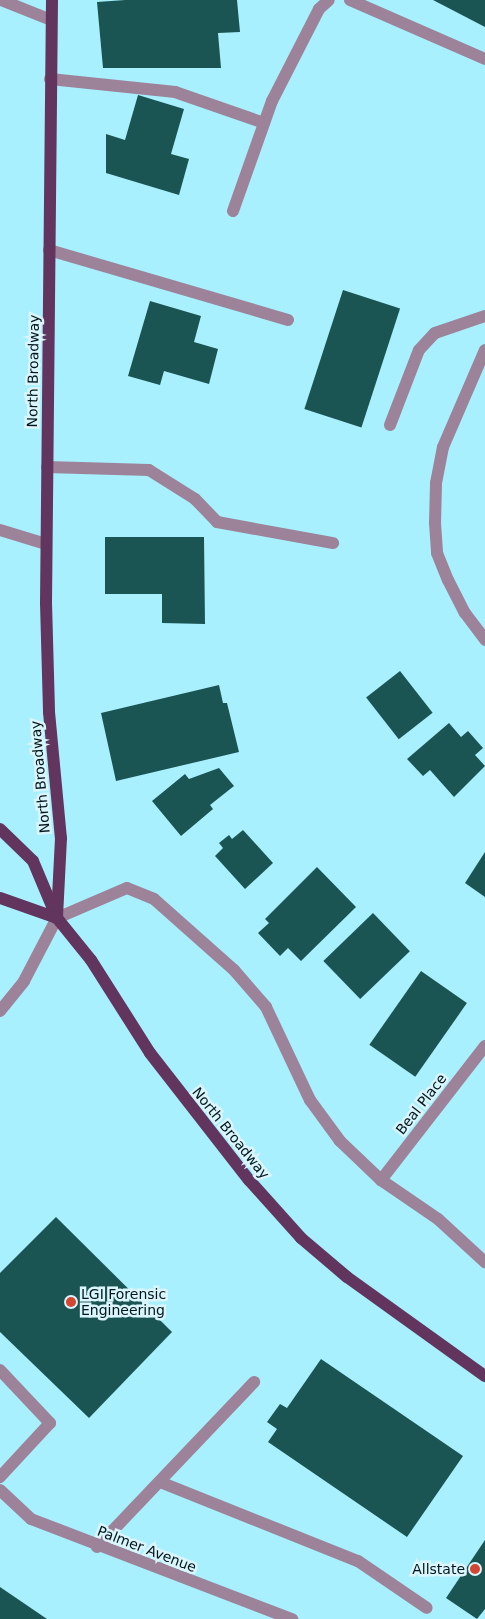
<!DOCTYPE html>
<html>
<head>
<meta charset="utf-8">
<style>
  body { margin:0 }
  #map { position:relative; width:485px; height:1619px; overflow:hidden; background:#a8f0fe; font-family:"DejaVu Sans",sans-serif }
  div>[style] { position:absolute }
  [style*='--x'] { left:calc(var(--x)*1px); top:calc(var(--y)*1px); width:calc(var(--w)*1px); rotate:calc(var(--a)*1deg) }
  .building>* { inset:0; background:#1b5553; transform-origin:0 0 }
  .service>* { height:12px; margin:-6px; padding:0 6px; transform-origin:6px; border-radius:6px; background:#9d8399 }
  .minor>* { height:12px; margin:-6px; padding:0 6px; transform-origin:6px; border-radius:6px; background:#9d8399 }
  .tertiary>* { height:12px; margin:-6px; padding:0 6px; transform-origin:6px; border-radius:6px; background:#9d8399 }
  .primary>* { height:12px; margin:-6px; padding:0 6px; transform-origin:6px; border-radius:6px; background:#61355d }
  .dots>* { width:14px; height:14px; translate:-50% -50%; box-sizing:border-box; border:2px solid #daf5fb; border-radius:50% }
  span { translate:-50% -50%; white-space:nowrap; text-align:center; line-height:1.15; -webkit-text-stroke:5px #daf5fb; paint-order:stroke }
  .street-label { font-size:14px; color:#00161c }
  .poi-label { font-size:14px; color:#00161c }
  .left { translate:0 -50%; text-align:left }
  .right { translate:-100% -50%; text-align:right }
</style>
</head>
<body>
<div id="map">
  <div class="building">
    <div style="clip-path:polygon(125px 0,237px 0,240px 32px,218px 33px,221px 68px,103px 68px,97px 2px)"></div>
    <div style="clip-path:polygon(433px 0,485px 0,485px 27px)"></div>
    <div style="clip-path:polygon(138px 95px,184px 109px,171px 154px,189px 159px,179px 195px,106px 173px,106px 134px,125px 140px)"></div>
    <div style="left:343px;top:290px;width:60px;height:125px;rotate:18deg"></div>
    <div style="clip-path:polygon(150px 301px,201px 316px,194px 342px,218px 349px,209px 384px,164px 371px,160px 385px,128px 376px)"></div>
    <div style="clip-path:polygon(105px 537px,204px 537px,205px 624px,162px 623px,162px 594px,105px 594px)"></div>
    <div style="left:400px;top:671px;width:53px;height:43px;rotate:52deg"></div>
    <div style="clip-path:polygon(219px 685px,223px 703px,227px 703px,239px 752px,116px 781px,101px 713px)"></div>
    <div style="clip-path:polygon(449px 723px,461px 737px,468px 731px,483px 748px,475px 755px,485px 766px,454px 797px,430px 770px,423px 776px,407px 759px)"></div>
    <div style="clip-path:polygon(219px 768px,234px 786px,210px 805px,213px 809px,181px 836px,152px 801px,185px 774px,189px 779px)"></div>
    <div style="clip-path:polygon(243px 830px,273px 863px,245px 889px,215px 856px,223px 848px,219px 843px,229px 835px,232px 839px)"></div>
    <div style="clip-path:polygon(485px 852px,485px 897px,465px 883px)"></div>
    <div style="clip-path:polygon(317px 867px,356px 907px,301px 961px,288px 948px,280px 956px,258px 933px,269px 923px,265px 919px)"></div>
    <div style="left:373px;top:913px;width:53px;height:69px;rotate:46deg"></div>
    <div style="left:421px;top:971px;width:56px;height:90px;rotate:35deg"></div>
    <div style="clip-path:polygon(56px 1217px,172px 1332px,89px 1418px,0 1332px,0 1273px)"></div>
    <div style="clip-path:polygon(321px 1359px,463px 1456px,407px 1537px,268px 1442px,277px 1429px,267px 1422px,280px 1404px,287px 1408px)"></div>
    <div style="clip-path:polygon(485px 1540px,485px 1609px,477px 1619px,446px 1598px)"></div>
    <div style="clip-path:polygon(0 1587px,47px 1619px,0 1619px)"></div>
  </div>
  <div class="service">
    <div style="--x:350;--y:0;--w:147;--a:23.6"></div>
    <div style="--x:50;--y:79;--w:126;--a:5.9"></div>
    <div style="--x:175;--y:92;--w:94;--a:19.2"></div>
    <div style="--x:233;--y:211;--w:117;--a:-70.5"></div>
    <div style="--x:272;--y:101;--w:103;--a:-62.9"></div>
    <div style="--x:319;--y:9;--w:13;--a:-42"></div>
    <div style="--x:49;--y:250;--w:249;--a:16.3"></div>
    <div style="--x:390;--y:425;--w:80;--a:-68.9"></div>
    <div style="--x:419;--y:350;--w:23;--a:-47"></div>
    <div style="--x:435;--y:333;--w:53;--a:-18.8"></div>
    <div style="--x:47;--y:467;--w:102;--a:1.7"></div>
    <div style="--x:149;--y:470;--w:54;--a:32.2"></div>
    <div style="--x:195;--y:499;--w:32;--a:46"></div>
    <div style="--x:217;--y:522;--w:118;--a:10.3"></div>
    <div style="--x:0;--y:1370;--w:73;--a:46.7"></div>
    <div style="--x:50;--y:1423;--w:74;--a:132.8"></div>
    <div style="--x:160;--y:1482;--w:213;--a:21.8"></div>
    <div style="--x:358;--y:1561;--w:83;--a:34.3"></div>
    <div style="--x:97;--y:1547;--w:228;--a:-46.4"></div>
  </div>
  <div class="minor">
    <div style="--x:1;--y:0;--w:54;--a:21.8"></div>
    <div style="--x:485;--y:350;--w:106;--a:113.4"></div>
    <div style="--x:443;--y:447;--w:37;--a:101"></div>
    <div style="--x:436;--y:483;--w:40;--a:91.4"></div>
    <div style="--x:435;--y:523;--w:30;--a:86"></div>
    <div style="--x:437;--y:553;--w:29;--a:68"></div>
    <div style="--x:448;--y:580;--w:37;--a:63"></div>
    <div style="--x:465;--y:613;--w:34;--a:53"></div>
    <div style="--x:0;--y:530;--w:48;--a:16.9"></div>
    <div style="--x:485;--y:1046;--w:170;--a:127.8"></div>
    <div style="--x:381;--y:1180;--w:69;--a:34.4"></div>
    <div style="--x:438;--y:1219;--w:64;--a:42.5"></div>
    <div style="--x:0;--y:1490;--w:42;--a:43.1"></div>
    <div style="--x:31;--y:1519;--w:280;--a:21"></div>
  </div>
  <div class="tertiary">
    <div style="--x:0;--y:1011;--w:38;--a:-51"></div>
    <div style="--x:24;--y:981;--w:71;--a:-62.4"></div>
    <div style="--x:57;--y:918;--w:76;--a:-23.2"></div>
    <div style="--x:127;--y:888;--w:29;--a:22"></div>
    <div style="--x:154;--y:899;--w:107;--a:41.6"></div>
    <div style="--x:234;--y:970;--w:49;--a:49.1"></div>
    <div style="--x:266;--y:1007;--w:103;--a:64.7"></div>
    <div style="--x:310;--y:1100;--w:51;--a:53.8"></div>
    <div style="--x:340;--y:1141;--w:57;--a:43.6"></div>
  </div>
  <div class="primary">
    <div style="--x:52;--y:0;--w:603;--a:90.57"></div>
    <div style="--x:46;--y:603;--w:109;--a:88.4"></div>
    <div style="--x:49;--y:712;--w:127;--a:84.6"></div>
    <div style="--x:61;--y:838;--w:80;--a:92.9"></div>
    <div style="--x:0;--y:829;--w:46;--a:44.1"></div>
    <div style="--x:33;--y:861;--w:62;--a:67.2"></div>
    <div style="--x:57;--y:918;--w:54;--a:51"></div>
    <div style="--x:91;--y:960;--w:110;--a:57.6"></div>
    <div style="--x:150;--y:1053;--w:161;--a:52.1"></div>
    <div style="--x:249;--y:1180;--w:78;--a:48.1"></div>
    <div style="--x:301;--y:1238;--w:60;--a:40.3"></div>
    <div style="--x:347;--y:1277;--w:170;--a:35.7"></div>
    <div style="--x:0;--y:898;--w:60;--a:19.3"></div>
  </div>
  <div class="dots">
    <div style="left:71px;top:1302px;background:#d34632"></div>
    <div style="left:475px;top:1569px;background:#d34632"></div>
  </div>
  <div class="street-label">
    <span style="left:33px;top:371px;rotate:-89deg">North Broadway</span>
    <span style="left:40px;top:777px;rotate:-95deg">North Broadway</span>
    <span style="left:421px;top:1104px;rotate:-52deg">Beal Place</span>
    <span style="left:231px;top:1133px;rotate:51deg">North Broadway</span>
    <span style="left:147px;top:1549px;rotate:21deg">Palmer Avenue</span>
  </div>
  <div class="poi-label">
    <span class="left" style="left:81px;top:1302px">LGI Forensic<br>Engineering</span>
    <span class="right" style="left:465px;top:1569px">Allstate</span>
  </div>
</div>
</body>
</html>
